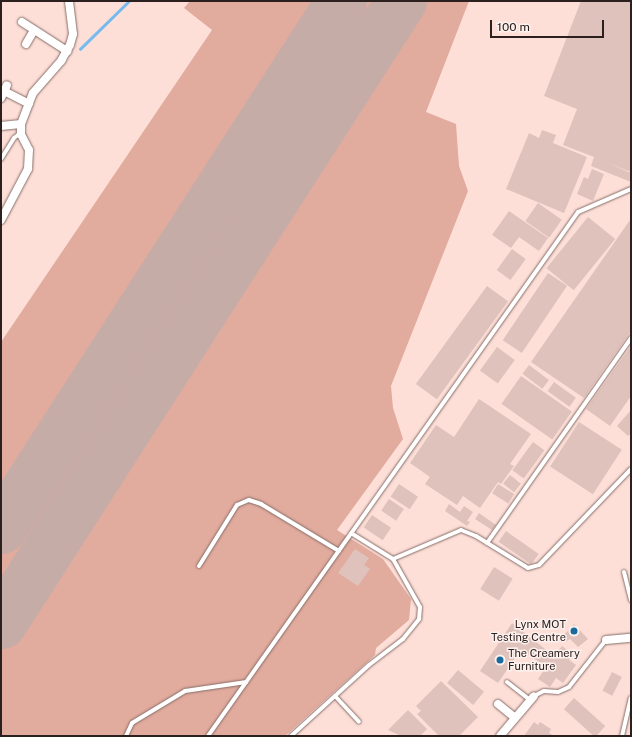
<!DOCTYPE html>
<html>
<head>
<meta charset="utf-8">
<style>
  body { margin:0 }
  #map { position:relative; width:632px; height:737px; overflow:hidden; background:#fddfd8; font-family:"Public Sans",sans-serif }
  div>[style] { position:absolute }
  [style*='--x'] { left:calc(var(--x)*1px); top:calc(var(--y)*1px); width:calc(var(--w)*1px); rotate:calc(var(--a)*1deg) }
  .green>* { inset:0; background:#e1ab9e }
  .stream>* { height:2.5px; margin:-1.25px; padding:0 1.25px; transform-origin:1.25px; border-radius:1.25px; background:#75bbee }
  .runway>* { height:51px; margin:-25.5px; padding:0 25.5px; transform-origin:25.5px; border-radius:25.5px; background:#c6aca7 }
  .building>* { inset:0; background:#dec2bb; transform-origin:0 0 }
  .roads { filter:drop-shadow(0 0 1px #876d67) drop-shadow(0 0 1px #876d67) }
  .service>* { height:4px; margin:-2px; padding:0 2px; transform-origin:2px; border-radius:2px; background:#fff }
  .minor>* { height:8px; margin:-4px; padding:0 4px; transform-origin:4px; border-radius:4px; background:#fff }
  .dots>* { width:11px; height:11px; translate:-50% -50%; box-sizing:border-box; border:2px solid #fdf1ee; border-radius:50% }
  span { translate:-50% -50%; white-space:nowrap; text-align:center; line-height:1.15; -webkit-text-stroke:3px #fdf1ee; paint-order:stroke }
  .poi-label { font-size:11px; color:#2b201e }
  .right { translate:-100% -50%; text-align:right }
  .left { translate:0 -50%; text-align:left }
  .frame { position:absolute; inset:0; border:2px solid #2b201e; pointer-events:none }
  .scale { position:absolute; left:490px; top:20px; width:114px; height:18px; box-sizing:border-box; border:2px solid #2b201e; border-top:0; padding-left:5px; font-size:12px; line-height:14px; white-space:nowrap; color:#2b201e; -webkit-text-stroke:3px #fdf1ee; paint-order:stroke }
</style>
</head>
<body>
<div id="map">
  <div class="green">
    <div style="clip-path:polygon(190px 1px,469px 1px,426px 112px,456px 124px,459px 166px,468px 191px,391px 386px,393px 408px,403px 439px,337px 530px,383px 559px,411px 599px,409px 620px,376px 648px,375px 655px,285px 736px,1px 736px,1px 342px,212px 30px,184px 8px)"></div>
  </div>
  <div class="stream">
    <div style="--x:80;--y:49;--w:69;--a:-44.4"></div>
  </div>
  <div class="runway">
    <div style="--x:1;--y:528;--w:627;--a:-57.17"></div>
    <div style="--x:1;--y:623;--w:740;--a:-57.26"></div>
  </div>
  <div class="building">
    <div style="clip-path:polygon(581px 1px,631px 1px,631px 172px,608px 163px,631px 173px,631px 182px,591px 166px,594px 157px,563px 145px,577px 109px,544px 96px)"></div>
    <div style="clip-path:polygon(542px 130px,556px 135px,553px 143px,587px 157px,564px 213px,506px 189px,529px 133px,539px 138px)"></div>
    <div style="clip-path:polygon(592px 169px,604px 174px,593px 201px,577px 194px,584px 177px,588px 179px)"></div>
    <div style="left:538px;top:203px;width:29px;height:22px;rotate:35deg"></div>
    <div style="clip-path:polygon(509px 211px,548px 238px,539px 251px,519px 237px,511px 248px,492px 235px)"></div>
    <div style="left:588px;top:217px;width:35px;height:66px;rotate:39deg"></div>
    <div style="clip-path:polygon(630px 220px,631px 331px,584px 398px,531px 362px)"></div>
    <div style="left:512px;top:249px;width:17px;height:26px;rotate:36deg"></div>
    <div style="left:548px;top:273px;width:23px;height:81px;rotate:34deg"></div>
    <div style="left:487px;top:286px;width:26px;height:121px;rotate:36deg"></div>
    <div style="clip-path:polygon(631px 346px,631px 396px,610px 426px,586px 409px)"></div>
    <div style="left:497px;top:347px;width:22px;height:29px;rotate:36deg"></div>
    <div style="left:529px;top:365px;width:25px;height:11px;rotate:37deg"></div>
    <div style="left:521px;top:376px;width:62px;height:34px;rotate:35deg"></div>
    <div style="left:554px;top:382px;width:27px;height:11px;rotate:36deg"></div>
    <div style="clip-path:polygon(479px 399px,531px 434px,510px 464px,514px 466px,501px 484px,498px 482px,480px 508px,463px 496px,457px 505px,425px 484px,430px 477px,410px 463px,436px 425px,454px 437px)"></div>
    <div style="clip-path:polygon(631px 410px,631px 433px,628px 436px,617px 426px)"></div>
    <div style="left:579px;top:422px;width:51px;height:53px;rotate:33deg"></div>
    <div style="left:533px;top:442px;width:14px;height:35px;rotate:36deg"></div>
    <div style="left:510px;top:475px;width:14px;height:11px;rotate:39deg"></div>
    <div style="left:399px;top:484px;width:23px;height:15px;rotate:34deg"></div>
    <div style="left:498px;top:484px;width:19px;height:11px;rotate:32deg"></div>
    <div style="left:389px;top:499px;width:18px;height:14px;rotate:34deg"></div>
    <div style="clip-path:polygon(449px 504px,460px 512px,464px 506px,473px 512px,467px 521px,470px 522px,467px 526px,445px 511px)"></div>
    <div style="clip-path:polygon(479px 513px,496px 525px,492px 530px,475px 519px)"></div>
    <div style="left:372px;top:515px;width:23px;height:15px;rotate:34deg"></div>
    <div style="left:506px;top:531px;width:40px;height:13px;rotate:35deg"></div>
    <div style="clip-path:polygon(355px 549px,369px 558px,364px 565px,370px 569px,358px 586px,338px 573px)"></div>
    <div style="left:494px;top:567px;width:22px;height:26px;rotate:32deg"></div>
    <div style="clip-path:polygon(512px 623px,554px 656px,562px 646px,573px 654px,569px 660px,576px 665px,563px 683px,556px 678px,550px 687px,538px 679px,546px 667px,521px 649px,498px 683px,480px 671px)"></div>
    <div style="clip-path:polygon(574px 624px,588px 639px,578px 647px,570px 639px,565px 642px,561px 638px)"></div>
    <div style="left:458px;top:670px;width:34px;height:17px;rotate:40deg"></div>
    <div style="left:612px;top:672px;width:11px;height:21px;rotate:27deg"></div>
    <div style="clip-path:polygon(441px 681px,478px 717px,459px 736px,439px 736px,417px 714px,421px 711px,416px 706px)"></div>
    <div style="left:574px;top:698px;width:42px;height:15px;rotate:42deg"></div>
    <div style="clip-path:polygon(408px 710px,427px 729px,420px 736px,401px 736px,388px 730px)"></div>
    <div style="clip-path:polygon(534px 722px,538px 725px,540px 722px,551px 729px,549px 733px,554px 736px,524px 736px)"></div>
  </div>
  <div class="roads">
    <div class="service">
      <div style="--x:1;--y:159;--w:25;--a:-58"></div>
      <div style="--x:14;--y:138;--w:9;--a:-36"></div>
      <div style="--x:487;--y:543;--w:251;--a:-54.9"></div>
      <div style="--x:393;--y:559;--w:74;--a:-23.1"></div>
      <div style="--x:461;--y:530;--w:16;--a:22"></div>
      <div style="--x:476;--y:536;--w:61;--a:31.6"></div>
      <div style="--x:528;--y:568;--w:11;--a:-15"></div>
      <div style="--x:539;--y:565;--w:133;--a:-46.2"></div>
      <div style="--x:199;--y:566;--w:72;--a:-58.1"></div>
      <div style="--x:237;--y:505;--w:13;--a:-23"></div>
      <div style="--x:249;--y:500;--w:13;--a:18"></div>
      <div style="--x:261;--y:504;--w:91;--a:31.1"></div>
      <div style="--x:624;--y:572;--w:29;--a:76"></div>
      <div style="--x:507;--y:682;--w:29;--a:38"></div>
      <div style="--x:335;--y:696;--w:35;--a:47"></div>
      <div style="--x:534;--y:696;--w:11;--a:-27"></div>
      <div style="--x:544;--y:691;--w:14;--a:4"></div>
      <div style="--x:558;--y:692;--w:12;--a:-24"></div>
      <div style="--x:569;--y:687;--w:60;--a:-51.8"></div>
      <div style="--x:126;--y:736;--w:14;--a:-65"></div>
      <div style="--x:132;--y:723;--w:62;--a:-31.1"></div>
      <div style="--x:185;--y:691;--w:62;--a:-8.4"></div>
      <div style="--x:208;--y:736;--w:641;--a:-54.77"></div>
      <div style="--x:578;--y:212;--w:58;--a:-23.5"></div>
      <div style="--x:291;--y:736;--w:105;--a:-42.3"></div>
      <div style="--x:369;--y:665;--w:43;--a:-37.4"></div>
      <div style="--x:403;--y:639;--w:26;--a:-51"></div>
      <div style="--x:419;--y:619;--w:12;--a:-85"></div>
      <div style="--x:420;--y:607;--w:55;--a:-119.4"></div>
      <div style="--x:393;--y:559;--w:49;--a:-148.2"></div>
      <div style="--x:622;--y:736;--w:39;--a:-77"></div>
    </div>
    <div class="minor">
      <div style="--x:22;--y:22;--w:54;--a:32.8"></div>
      <div style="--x:26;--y:44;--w:16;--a:-60"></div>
      <div style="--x:4;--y:91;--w:28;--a:27"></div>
      <div style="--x:1;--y:98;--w:14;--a:-65"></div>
      <div style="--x:1;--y:126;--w:20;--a:-6"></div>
      <div style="--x:1;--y:220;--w:58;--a:-62.1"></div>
      <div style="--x:28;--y:169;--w:19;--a:-87"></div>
      <div style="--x:29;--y:150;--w:18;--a:-117"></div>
      <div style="--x:21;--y:134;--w:10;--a:-90"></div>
      <div style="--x:21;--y:124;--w:33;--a:-69"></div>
      <div style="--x:33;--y:93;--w:43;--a:-48.8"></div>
      <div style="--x:61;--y:61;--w:18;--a:-61"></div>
      <div style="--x:70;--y:45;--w:11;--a:-75"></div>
      <div style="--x:73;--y:34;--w:33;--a:-97"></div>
      <div style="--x:606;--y:640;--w:25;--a:-5"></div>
      <div style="--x:498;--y:704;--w:22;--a:39"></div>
      <div style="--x:500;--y:736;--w:52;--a:-49.6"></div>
    </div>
  </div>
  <div class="dots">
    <div style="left:574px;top:631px;background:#186b9c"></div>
    <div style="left:500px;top:660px;background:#186b9c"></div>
  </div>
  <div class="poi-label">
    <span class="right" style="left:566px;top:631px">Lynx MOT<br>Testing Centre</span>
    <span class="left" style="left:508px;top:660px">The Creamery<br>Furniture</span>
  </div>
  <div class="frame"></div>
  <div class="scale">100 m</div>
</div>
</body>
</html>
